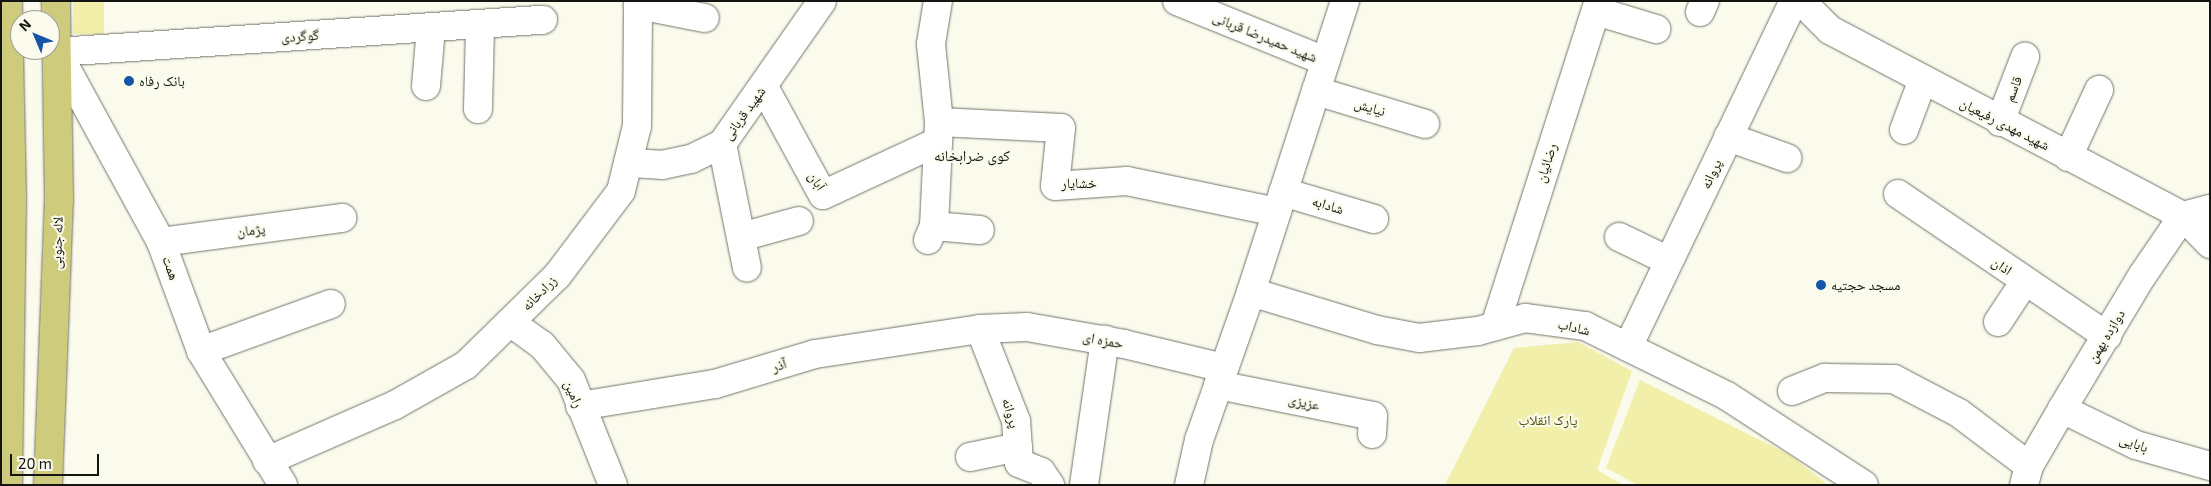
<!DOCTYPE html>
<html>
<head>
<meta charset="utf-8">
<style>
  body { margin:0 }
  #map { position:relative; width:2211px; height:486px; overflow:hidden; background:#fafaed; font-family:"Exo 2","Noto Naskh Arabic",sans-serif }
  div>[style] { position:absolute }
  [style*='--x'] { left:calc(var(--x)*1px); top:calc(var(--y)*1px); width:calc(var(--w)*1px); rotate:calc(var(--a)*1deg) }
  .green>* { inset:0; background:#f1efa9; transform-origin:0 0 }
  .roads { filter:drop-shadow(0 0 1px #747368) drop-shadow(0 0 1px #747368) }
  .minor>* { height:28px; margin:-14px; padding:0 14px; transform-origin:14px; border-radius:14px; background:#fff }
  .tertiary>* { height:28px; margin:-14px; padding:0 14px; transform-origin:14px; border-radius:14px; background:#fff }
  .primary>* { height:28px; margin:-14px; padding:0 14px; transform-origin:14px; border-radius:14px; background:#cfcb7d }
  .dots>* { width:14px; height:14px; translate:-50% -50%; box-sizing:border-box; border:2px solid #fafaed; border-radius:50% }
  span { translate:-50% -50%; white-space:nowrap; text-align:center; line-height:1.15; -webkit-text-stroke:4px #fafaed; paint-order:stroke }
  .street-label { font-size:14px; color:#141410 }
  .poi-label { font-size:14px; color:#141410 }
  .left { translate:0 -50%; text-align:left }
  .park-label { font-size:14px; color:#514d00 }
  .neighbourhood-label { font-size:15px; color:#141410 }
  .frame { position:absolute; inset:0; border:2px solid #141410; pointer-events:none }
  .north { position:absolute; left:10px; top:10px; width:50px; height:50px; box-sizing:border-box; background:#fafaed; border:1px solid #9e9e95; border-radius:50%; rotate:315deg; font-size:14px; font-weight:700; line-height:20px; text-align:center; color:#141410 }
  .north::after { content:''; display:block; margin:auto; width:18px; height:22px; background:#1455a5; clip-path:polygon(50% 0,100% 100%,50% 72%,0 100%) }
  .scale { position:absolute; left:10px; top:454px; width:89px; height:22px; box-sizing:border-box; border:2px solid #141410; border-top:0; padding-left:6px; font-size:15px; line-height:18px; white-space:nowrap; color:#141410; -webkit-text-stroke:4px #fafaed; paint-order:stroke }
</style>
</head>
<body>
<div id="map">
  <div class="green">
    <div style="left:73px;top:1px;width:31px;height:33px"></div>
    <div style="clip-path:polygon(1578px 342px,1632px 371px,1597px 470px,1623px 485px,1445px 485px,1514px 348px)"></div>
    <div style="clip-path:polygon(1640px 380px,1790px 455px,1828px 485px,1638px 485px,1606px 468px)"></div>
  </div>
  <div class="roads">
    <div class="minor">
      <div style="--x:1177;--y:1;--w:160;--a:22.1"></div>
      <div style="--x:1801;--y:1;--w:41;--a:45"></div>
      <div style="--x:1830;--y:30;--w:399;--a:27.8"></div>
      <div style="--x:2183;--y:216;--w:39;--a:46"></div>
      <div style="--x:638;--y:5;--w:68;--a:11"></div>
      <div style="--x:1596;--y:11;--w:63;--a:16.7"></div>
      <div style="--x:1700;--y:12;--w:12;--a:-66"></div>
      <div style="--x:57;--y:52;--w:487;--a:-3.8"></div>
      <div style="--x:426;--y:86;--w:58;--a:-85.1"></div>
      <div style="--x:764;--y:87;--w:123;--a:61.4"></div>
      <div style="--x:823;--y:195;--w:126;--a:-24.9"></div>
      <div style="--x:1316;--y:91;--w:114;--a:16.8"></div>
      <div style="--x:478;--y:109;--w:84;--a:-88.6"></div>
      <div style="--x:939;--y:122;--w:122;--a:2.8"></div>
      <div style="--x:1061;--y:128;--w:58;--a:95.9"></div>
      <div style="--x:1055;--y:186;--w:72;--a:-4"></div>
      <div style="--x:1127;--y:181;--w:153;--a:11.7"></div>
      <div style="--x:2000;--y:122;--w:70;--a:-69"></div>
      <div style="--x:1904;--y:130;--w:51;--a:-69.4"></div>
      <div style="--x:1728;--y:137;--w:63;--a:19.6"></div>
      <div style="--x:722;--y:144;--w:126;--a:78.6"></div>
      <div style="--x:2068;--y:157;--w:74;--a:-65.2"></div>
      <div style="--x:628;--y:163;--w:34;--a:3"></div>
      <div style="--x:662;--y:165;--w:30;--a:-12"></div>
      <div style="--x:691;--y:159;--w:34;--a:-26"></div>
      <div style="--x:722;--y:144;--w:174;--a:-55"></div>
      <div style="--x:1283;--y:192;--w:95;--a:16.5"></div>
      <div style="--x:1898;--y:194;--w:253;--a:34.2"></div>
      <div style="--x:934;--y:226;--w:46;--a:5"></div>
      <div style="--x:741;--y:237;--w:60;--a:-15.4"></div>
      <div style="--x:1619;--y:237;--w:55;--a:25.6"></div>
      <div style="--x:928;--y:240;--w:15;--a:-67"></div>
      <div style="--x:934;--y:226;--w:104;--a:-87.2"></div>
      <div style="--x:939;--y:122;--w:78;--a:-95.9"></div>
      <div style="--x:931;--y:44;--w:44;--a:-80.8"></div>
      <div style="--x:161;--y:242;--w:183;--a:-7.6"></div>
      <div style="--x:1251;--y:292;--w:132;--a:16.8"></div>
      <div style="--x:1377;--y:330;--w:43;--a:10.8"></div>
      <div style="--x:1419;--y:338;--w:59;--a:-6.8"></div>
      <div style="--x:1478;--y:331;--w:49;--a:-15.5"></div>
      <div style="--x:1525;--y:318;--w:61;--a:7.6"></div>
      <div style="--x:1585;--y:326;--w:158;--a:26.2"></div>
      <div style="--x:1727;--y:396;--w:163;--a:33"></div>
      <div style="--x:510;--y:322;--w:39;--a:36"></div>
      <div style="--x:542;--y:345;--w:45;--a:50.4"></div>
      <div style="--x:571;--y:380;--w:113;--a:68.2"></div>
      <div style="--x:1998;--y:322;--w:49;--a:-56.6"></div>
      <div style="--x:980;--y:329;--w:99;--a:68.6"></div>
      <div style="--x:1016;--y:421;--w:42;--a:85.9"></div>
      <div style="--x:1019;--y:463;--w:24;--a:22"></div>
      <div style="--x:1041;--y:472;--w:16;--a:55"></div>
      <div style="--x:1628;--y:347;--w:384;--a:-64.4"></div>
      <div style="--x:201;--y:351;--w:138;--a:-19.9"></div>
      <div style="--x:1218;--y:385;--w:158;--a:11.3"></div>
      <div style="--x:1373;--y:416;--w:18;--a:93"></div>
      <div style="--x:1792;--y:391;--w:35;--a:-22"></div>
      <div style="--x:1825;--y:378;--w:69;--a:0.8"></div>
      <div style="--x:1894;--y:379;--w:73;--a:27.6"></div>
      <div style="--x:1959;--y:413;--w:88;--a:37.1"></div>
      <div style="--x:580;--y:406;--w:137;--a:-9.3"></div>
      <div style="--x:715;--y:384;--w:104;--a:-16.7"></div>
      <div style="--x:815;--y:354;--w:167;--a:-8.6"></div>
      <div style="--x:980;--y:329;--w:47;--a:-2.4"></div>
      <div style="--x:1027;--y:327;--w:98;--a:9.9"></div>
      <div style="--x:1124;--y:344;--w:103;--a:13.5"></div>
      <div style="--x:2062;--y:409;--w:82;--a:25.9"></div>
      <div style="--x:2136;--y:445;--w:77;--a:15.8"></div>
      <div style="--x:970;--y:457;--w:49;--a:-11.8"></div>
      <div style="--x:1084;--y:485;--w:147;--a:-81.8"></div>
      <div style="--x:1189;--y:485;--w:46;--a:-77.5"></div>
      <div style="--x:1199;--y:440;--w:157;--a:-70.6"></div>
      <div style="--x:1251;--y:292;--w:306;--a:-72.1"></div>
      <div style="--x:2024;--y:485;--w:20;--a:-75"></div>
      <div style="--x:2029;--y:466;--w:66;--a:-59.9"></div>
      <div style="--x:2062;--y:409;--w:155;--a:-59"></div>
      <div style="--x:2142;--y:276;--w:73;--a:-55.7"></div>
      <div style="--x:2183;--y:216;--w:28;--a:-15"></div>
    </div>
    <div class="tertiary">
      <div style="--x:57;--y:52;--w:217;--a:61.3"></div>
      <div style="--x:161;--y:242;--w:116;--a:69.8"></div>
      <div style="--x:201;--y:351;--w:157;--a:58.5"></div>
      <div style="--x:1495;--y:326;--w:341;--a:-72.3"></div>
      <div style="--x:267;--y:461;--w:140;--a:-23.6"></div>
      <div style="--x:395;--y:405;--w:81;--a:-29.4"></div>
      <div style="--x:466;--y:365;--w:127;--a:-44.4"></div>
      <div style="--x:557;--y:276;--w:106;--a:-53"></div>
      <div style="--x:621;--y:191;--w:67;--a:-76.2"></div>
      <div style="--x:637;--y:126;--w:125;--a:-89.5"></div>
    </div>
    <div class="primary">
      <div style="--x:8;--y:485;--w:287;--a:-89.2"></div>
      <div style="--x:12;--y:198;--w:197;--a:-91.2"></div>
      <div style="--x:48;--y:485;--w:286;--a:-87.8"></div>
      <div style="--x:59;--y:199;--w:198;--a:-90.9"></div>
    </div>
  </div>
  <div class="dots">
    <div style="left:129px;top:81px;background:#1455a5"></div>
    <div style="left:1821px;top:285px;background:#1455a5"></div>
  </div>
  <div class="street-label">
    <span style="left:300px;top:36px;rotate:-4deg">گوگردی</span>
    <span style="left:1265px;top:37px;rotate:22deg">شهید حمیدرضا قربانی</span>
    <span style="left:2013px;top:89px;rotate:-69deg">قاسم</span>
    <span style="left:1370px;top:107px;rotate:17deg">نیایش</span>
    <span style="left:744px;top:113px;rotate:-54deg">شهید قربانی</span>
    <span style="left:2005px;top:124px;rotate:27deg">شهید مهدی رفیعیان</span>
    <span style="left:1546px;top:163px;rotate:-72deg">رضائیان</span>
    <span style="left:1711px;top:174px;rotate:-65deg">پروانه</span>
    <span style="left:817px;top:181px;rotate:57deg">آبان</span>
    <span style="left:1079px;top:183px">خشایار</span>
    <span style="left:1328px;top:205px;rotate:17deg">شادابه</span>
    <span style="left:251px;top:230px;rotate:-7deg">پژمان</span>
    <span style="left:57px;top:243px;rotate:-88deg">لاله جنوبی</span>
    <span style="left:2002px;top:266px;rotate:34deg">اذان</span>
    <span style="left:171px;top:268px;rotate:70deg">همت</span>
    <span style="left:539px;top:293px;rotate:-45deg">زرادخانه</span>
    <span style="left:1574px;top:327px;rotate:13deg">شاداب</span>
    <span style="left:2106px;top:336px;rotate:-59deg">دوازده بهمن</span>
    <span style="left:1103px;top:340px;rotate:10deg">حمزه ای</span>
    <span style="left:779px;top:365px;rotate:-17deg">آذر</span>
    <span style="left:574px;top:394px;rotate:67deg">رامین</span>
    <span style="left:1304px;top:402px;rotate:11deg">عزیزی</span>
    <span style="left:1011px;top:413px;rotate:74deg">پروانه</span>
    <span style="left:2134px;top:443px;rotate:20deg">بابایی</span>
  </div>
  <div class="poi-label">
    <span class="left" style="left:139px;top:81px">بانک رفاه</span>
    <span class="left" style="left:1831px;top:285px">مسجد حجتیه</span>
  </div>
  <div class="park-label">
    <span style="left:1548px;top:420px">پارک انقلاب</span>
  </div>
  <div class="neighbourhood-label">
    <span style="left:972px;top:156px">کوی ضرابخانه</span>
  </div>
  <div class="frame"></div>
  <div class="north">N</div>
  <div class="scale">20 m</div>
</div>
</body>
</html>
